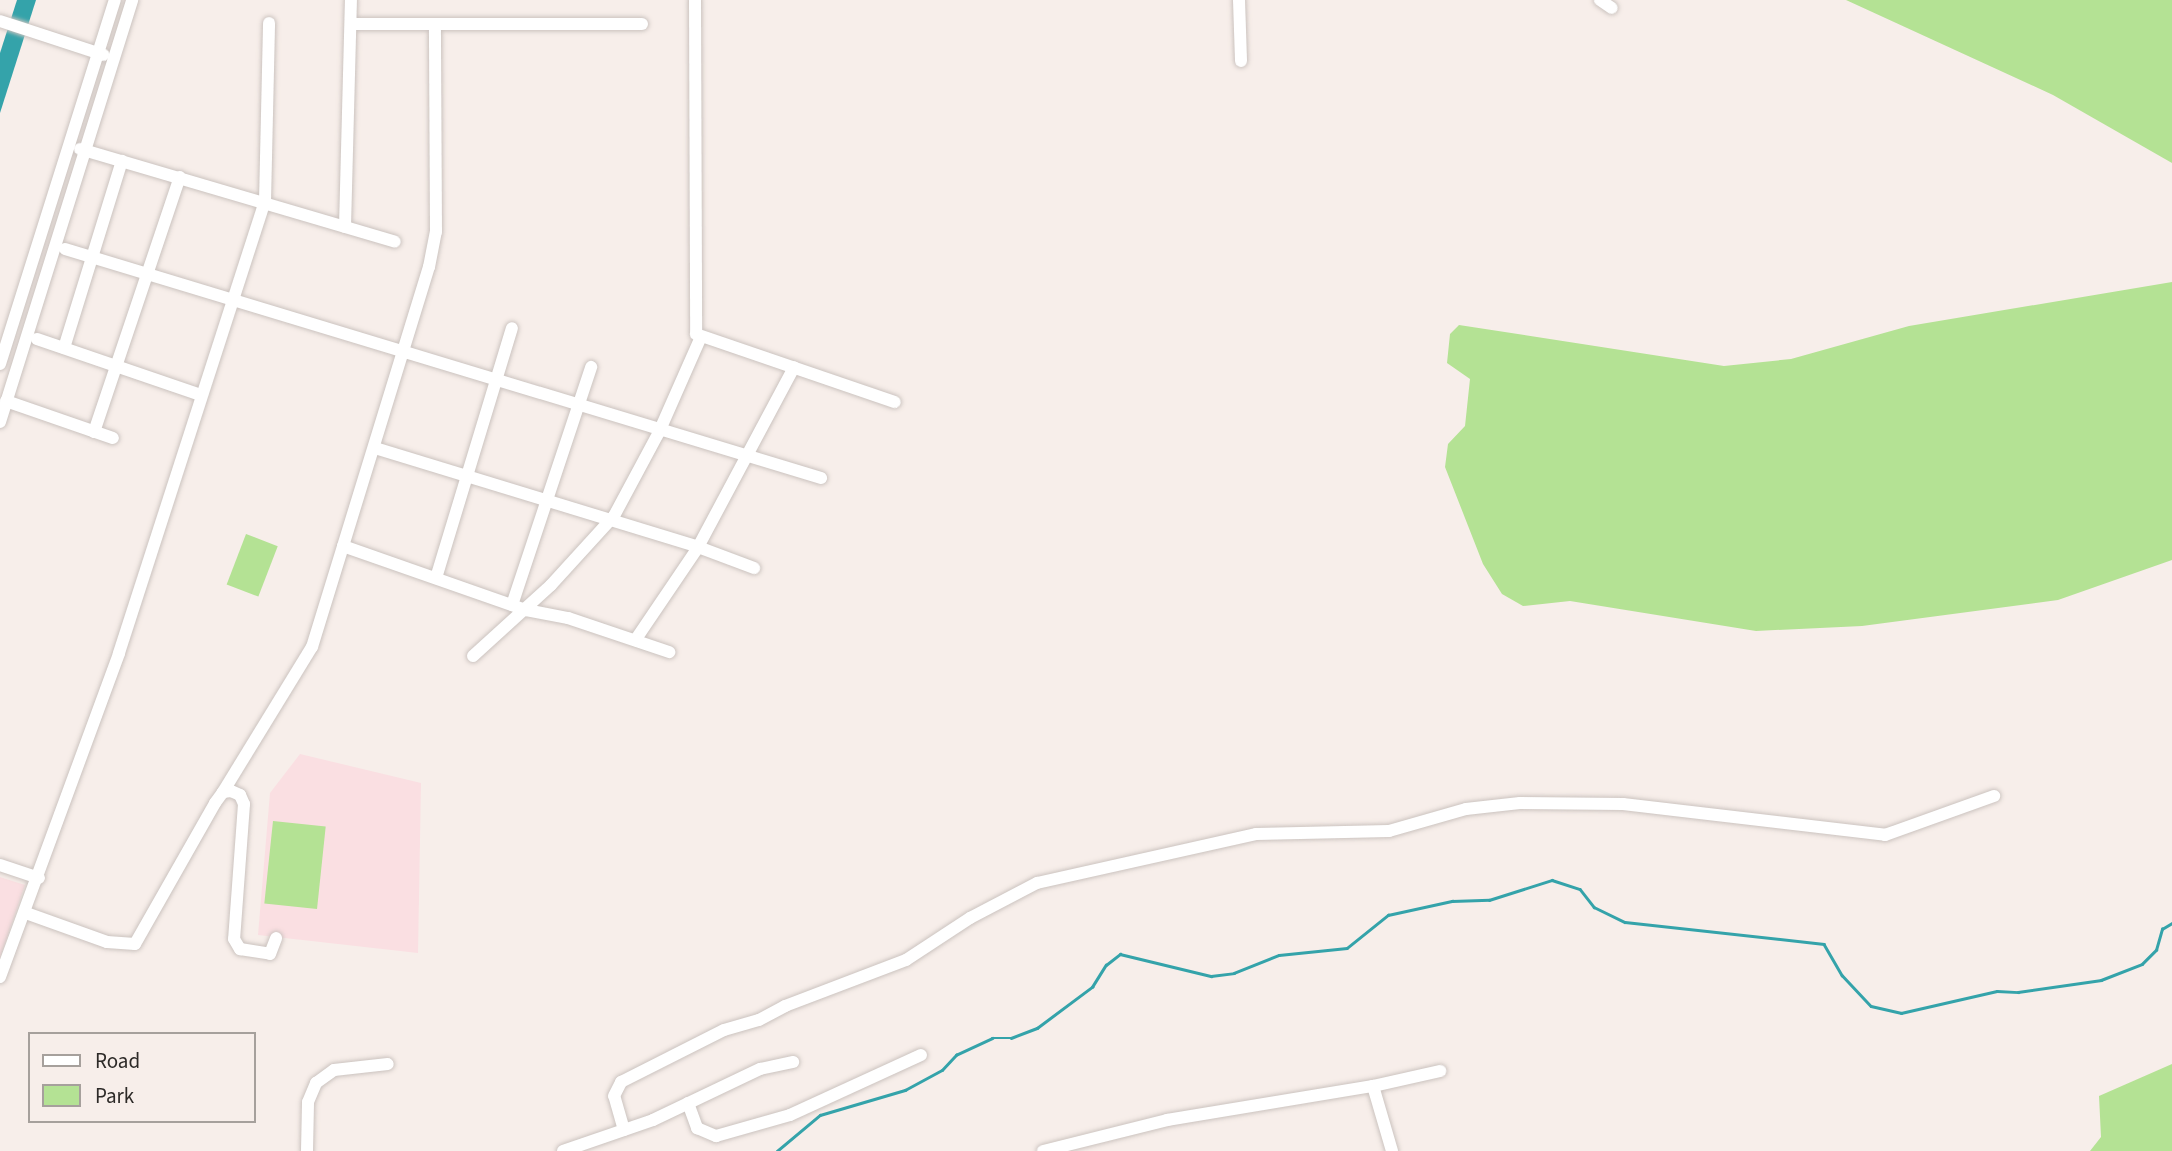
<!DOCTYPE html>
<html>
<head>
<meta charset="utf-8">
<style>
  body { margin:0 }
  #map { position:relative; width:2172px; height:1151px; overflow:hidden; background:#f7eeea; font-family:"Source Sans 3",sans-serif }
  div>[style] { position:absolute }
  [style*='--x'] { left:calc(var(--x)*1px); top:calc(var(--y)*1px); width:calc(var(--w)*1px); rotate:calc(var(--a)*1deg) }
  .education>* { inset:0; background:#fadfe2 }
  .green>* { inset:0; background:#b4e294; transform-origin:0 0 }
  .water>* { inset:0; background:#34a3aa }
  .stream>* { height:2.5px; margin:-1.25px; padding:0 1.25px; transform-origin:1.25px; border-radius:1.25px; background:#34a3aa }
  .roads { filter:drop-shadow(0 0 2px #cbc3bf) drop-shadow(0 0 2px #cbc3bf) }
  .minor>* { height:12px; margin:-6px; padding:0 6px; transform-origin:6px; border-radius:6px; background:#fff }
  span { translate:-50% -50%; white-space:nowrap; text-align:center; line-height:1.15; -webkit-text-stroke:7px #f7eeea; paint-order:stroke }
  .legend { position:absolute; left:28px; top:1032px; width:228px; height:91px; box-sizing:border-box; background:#f7eeea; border:2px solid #a6a09c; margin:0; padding:9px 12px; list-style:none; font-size:21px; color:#2d2a28 }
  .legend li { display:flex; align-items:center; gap:14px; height:35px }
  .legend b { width:35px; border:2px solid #a6a09c }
</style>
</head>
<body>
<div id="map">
  <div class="education">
    <div style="clip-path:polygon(300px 754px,421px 783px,418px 953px,258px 935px,270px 793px)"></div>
    <div style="clip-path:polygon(0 877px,25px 885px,0 958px)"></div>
  </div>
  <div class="green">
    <div style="clip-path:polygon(1846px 0,2172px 0,2172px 163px,2053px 95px)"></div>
    <div style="clip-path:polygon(2172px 282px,2172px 560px,2058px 600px,1862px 626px,1756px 631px,1570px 601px,1523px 606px,1502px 594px,1483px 564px,1445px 467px,1448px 444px,1465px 426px,1470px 379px,1447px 363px,1450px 334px,1459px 325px,1724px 366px,1791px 359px,1909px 326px)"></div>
    <div style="left:246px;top:534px;width:34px;height:54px;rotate:21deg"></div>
    <div style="left:273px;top:821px;width:53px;height:83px;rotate:6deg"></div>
    <div style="clip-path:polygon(2172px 1064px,2172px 1151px,2090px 1151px,2101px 1137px,2099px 1096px)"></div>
  </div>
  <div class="water">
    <div style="clip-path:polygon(17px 0,36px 0,0 113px,0 53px)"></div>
  </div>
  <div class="stream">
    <div style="--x:777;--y:1151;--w:56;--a:-39.9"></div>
    <div style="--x:820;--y:1115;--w:89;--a:-16.4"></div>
    <div style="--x:905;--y:1090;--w:42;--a:-28.4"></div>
    <div style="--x:942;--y:1070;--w:21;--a:-47"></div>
    <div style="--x:956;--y:1055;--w:40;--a:-25"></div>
    <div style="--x:992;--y:1038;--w:19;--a:0"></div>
    <div style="--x:1011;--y:1038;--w:28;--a:-21"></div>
    <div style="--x:1037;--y:1028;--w:69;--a:-36.7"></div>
    <div style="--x:1092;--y:987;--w:26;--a:-58"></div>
    <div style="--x:1106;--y:965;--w:18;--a:-38"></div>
    <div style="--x:1120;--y:954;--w:94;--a:13.6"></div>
    <div style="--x:1211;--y:976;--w:23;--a:-7"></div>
    <div style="--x:1234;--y:973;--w:48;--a:-21.8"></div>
    <div style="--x:1279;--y:955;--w:68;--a:-5.9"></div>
    <div style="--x:1347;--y:948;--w:53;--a:-38.8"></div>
    <div style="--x:1388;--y:915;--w:66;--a:-12.3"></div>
    <div style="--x:1452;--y:901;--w:37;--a:-2"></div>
    <div style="--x:1489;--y:900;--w:66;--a:-17.6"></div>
    <div style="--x:1552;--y:880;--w:29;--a:18"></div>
    <div style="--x:1580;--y:889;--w:23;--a:52"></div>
    <div style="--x:1594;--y:907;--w:34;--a:26"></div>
    <div style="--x:1625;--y:922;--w:200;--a:6.3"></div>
    <div style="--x:1824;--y:944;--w:36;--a:60"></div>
    <div style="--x:1842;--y:975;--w:42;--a:46.9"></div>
    <div style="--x:1871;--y:1006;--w:31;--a:13"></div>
    <div style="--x:1901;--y:1013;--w:98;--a:-12.9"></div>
    <div style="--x:1997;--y:991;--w:21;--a:3"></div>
    <div style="--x:2018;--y:992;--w:84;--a:-8.2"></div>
    <div style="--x:2101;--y:980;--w:44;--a:-21.3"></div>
    <div style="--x:2142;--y:964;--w:20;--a:-45"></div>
    <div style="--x:2156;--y:950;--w:22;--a:-74"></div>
    <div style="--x:2162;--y:929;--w:12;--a:-31"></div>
  </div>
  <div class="roads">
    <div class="minor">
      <div style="--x:695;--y:0;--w:334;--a:89.8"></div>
      <div style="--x:696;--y:334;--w:210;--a:18.9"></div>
      <div style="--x:1239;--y:0;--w:61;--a:88.1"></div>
      <div style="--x:1600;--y:0;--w:14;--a:34"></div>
      <div style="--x:0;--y:21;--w:109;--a:18.1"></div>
      <div style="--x:351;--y:24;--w:291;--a:0"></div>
      <div style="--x:80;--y:149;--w:328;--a:16.4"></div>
      <div style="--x:345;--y:227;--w:227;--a:-88.5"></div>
      <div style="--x:65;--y:249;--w:790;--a:16.85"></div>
      <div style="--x:37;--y:339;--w:173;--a:18.9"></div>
      <div style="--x:64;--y:348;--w:196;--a:-72.8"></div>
      <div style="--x:0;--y:364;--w:382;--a:-72.5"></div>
      <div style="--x:6;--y:401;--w:113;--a:19.1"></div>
      <div style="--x:0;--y:422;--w:442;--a:-72.6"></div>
      <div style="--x:94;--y:432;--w:269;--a:-71.4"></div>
      <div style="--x:375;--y:448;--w:338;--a:17"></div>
      <div style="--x:698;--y:547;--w:60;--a:20.6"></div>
      <div style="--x:343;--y:546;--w:194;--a:19.3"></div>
      <div style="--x:526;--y:610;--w:43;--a:10.8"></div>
      <div style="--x:568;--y:618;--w:107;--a:18.6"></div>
      <div style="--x:436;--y:578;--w:261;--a:-73.1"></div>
      <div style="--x:512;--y:605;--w:251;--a:-71.6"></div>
      <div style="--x:636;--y:639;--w:109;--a:-55.9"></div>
      <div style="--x:697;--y:549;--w:206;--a:-61.9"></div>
      <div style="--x:473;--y:656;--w:105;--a:-42.3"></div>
      <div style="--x:551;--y:585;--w:93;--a:-47.6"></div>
      <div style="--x:614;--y:516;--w:95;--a:-61.8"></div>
      <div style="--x:659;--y:432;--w:102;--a:-66.2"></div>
      <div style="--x:223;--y:792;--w:170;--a:-58.5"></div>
      <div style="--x:312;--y:647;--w:398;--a:-72.9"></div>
      <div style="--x:429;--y:267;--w:36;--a:-79"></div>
      <div style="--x:436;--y:232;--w:207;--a:-90.3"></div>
      <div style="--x:0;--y:865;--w:41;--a:18.4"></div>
      <div style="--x:26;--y:913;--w:86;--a:19.7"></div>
      <div style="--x:107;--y:942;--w:28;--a:4"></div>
      <div style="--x:135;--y:944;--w:162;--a:-60.4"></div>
      <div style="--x:215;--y:803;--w:14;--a:-54"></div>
      <div style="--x:223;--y:792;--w:8;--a:-7"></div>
      <div style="--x:231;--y:791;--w:10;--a:24"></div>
      <div style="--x:240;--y:795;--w:10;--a:66"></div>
      <div style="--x:244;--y:804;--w:135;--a:94.2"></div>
      <div style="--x:234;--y:939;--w:12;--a:59"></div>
      <div style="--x:240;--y:949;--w:30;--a:9"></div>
      <div style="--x:270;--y:954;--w:17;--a:-69"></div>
      <div style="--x:0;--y:977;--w:345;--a:-69.8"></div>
      <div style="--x:119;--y:653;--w:474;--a:-72.1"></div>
      <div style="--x:265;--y:202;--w:179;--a:-88.7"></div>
      <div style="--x:1373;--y:1086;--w:69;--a:-12.6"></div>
      <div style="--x:688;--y:1103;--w:27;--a:70"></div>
      <div style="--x:697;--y:1128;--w:21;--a:23"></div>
      <div style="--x:716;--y:1136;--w:77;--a:-15.8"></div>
      <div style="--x:790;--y:1115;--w:144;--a:-24.6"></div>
      <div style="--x:624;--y:1130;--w:35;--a:-106"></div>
      <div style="--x:614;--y:1096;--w:16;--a:-63"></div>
      <div style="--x:621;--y:1082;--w:115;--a:-26.8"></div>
      <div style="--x:724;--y:1030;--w:36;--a:-16"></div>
      <div style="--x:759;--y:1020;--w:30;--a:-28"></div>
      <div style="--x:785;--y:1006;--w:129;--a:-20.8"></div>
      <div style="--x:906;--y:960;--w:77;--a:-33.3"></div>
      <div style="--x:970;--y:918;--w:76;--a:-27.6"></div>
      <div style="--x:1037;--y:883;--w:224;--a:-12.6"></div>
      <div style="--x:1256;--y:834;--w:133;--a:-1.3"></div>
      <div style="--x:1389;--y:831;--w:80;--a:-15.9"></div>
      <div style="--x:1466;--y:809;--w:54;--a:-6.3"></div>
      <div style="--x:1520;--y:803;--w:103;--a:0.6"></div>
      <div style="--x:1623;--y:804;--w:264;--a:6.7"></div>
      <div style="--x:1885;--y:835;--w:116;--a:-19.7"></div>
      <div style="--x:307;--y:1151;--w:49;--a:-88.8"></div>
      <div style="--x:308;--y:1102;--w:21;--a:-67"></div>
      <div style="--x:316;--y:1083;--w:22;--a:-36"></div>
      <div style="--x:334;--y:1070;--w:54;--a:-6.3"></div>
      <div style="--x:563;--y:1151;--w:95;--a:-19"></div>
      <div style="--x:653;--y:1120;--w:119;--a:-25.5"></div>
      <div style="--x:760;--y:1069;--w:34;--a:-12"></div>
      <div style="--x:1043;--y:1151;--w:128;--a:-14"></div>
      <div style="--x:1167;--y:1120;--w:209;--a:-9.4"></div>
      <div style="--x:1373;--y:1086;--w:68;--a:73.7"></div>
    </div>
  </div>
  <ul class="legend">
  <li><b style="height:9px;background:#fff"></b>Road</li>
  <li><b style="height:19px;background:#b4e294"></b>Park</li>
  </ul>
</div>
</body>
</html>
